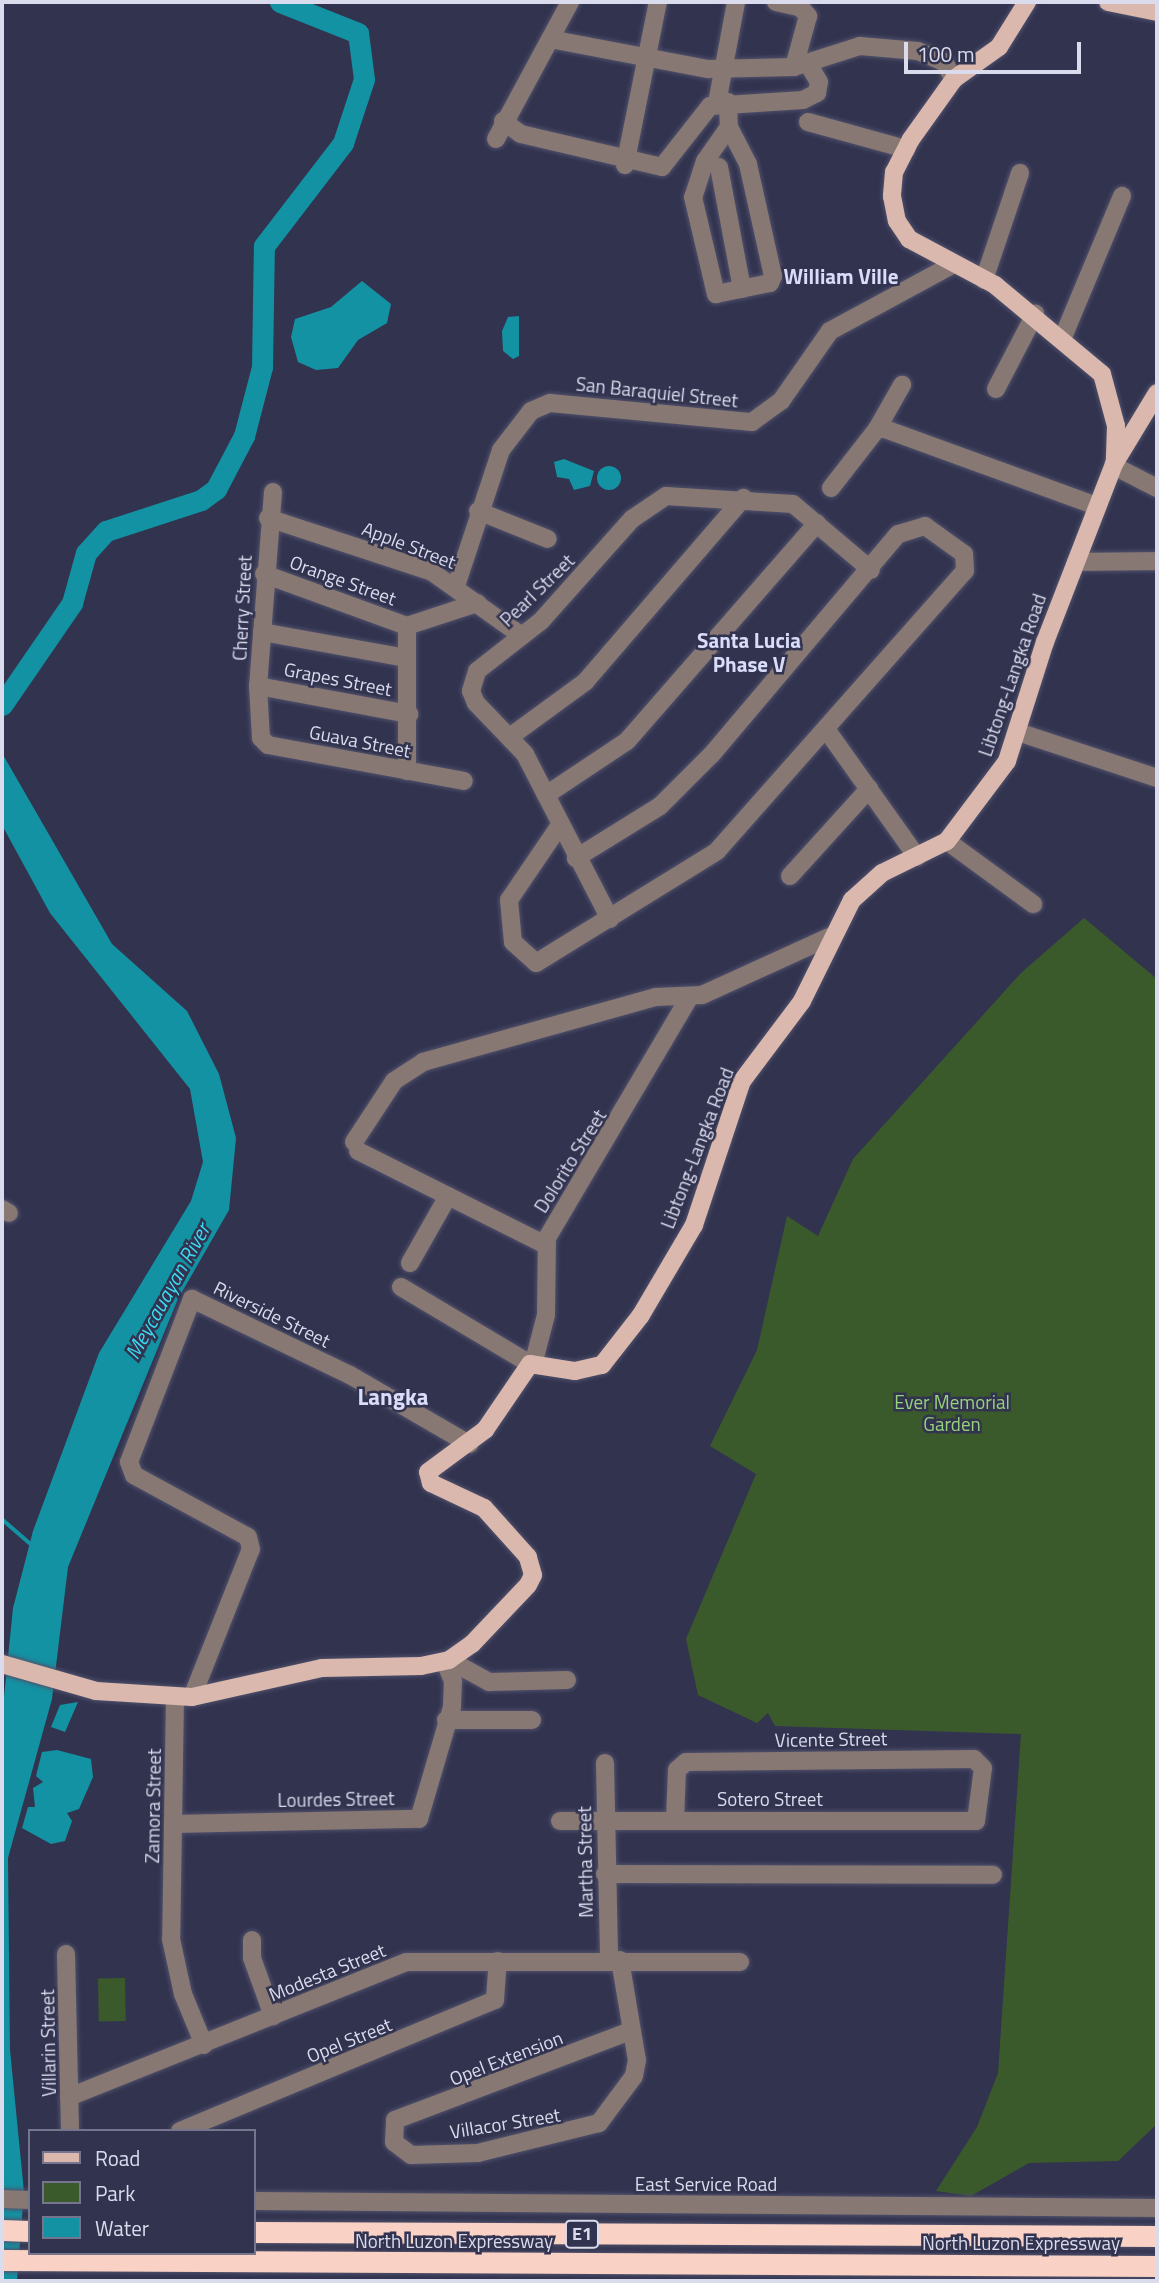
<!DOCTYPE html>
<html>
<head>
<meta charset="utf-8">
<style>
  body { margin:0 }
  #map { position:relative; width:1159px; height:2283px; overflow:hidden; background:#32334f; font-family:"Titillium Web",sans-serif }
  div>[style] { position:absolute }
  [style*='--x'] { left:calc(var(--x)*1px); top:calc(var(--y)*1px); width:calc(var(--w)*1px); rotate:calc(var(--a)*1deg) }
  .green>* { inset:0; background:#3b5a2c; transform-origin:0 0 }
  .water>* { inset:0; background:#1392a3 }
  .round { border-radius:50% }
  .stream>* { height:3.5px; margin:-1.75px; padding:0 1.75px; transform-origin:1.75px; border-radius:1.75px; background:#1392a3 }
  .river>* { height:21px; margin:-10.5px; padding:0 10.5px; transform-origin:10.5px; border-radius:10.5px; background:#1392a3 }
  .roads { filter:drop-shadow(0 0 2px #50516b) drop-shadow(0 0 2px #50516b) }
  .minor>* { height:18px; margin:-9px; padding:0 9px; transform-origin:9px; border-radius:9px; background:#887873 }
  .major>* { height:18px; margin:-9px; padding:0 9px; transform-origin:9px; border-radius:9px; background:#dab8ae }
  .highway>* { height:21px; margin:-10.5px; padding:0 10.5px; transform-origin:10.5px; border-radius:10.5px; background:#fad1c5 }
  span { translate:-50% -50%; white-space:nowrap; text-align:center; line-height:1.15; -webkit-text-stroke:5px #32334f; paint-order:stroke }
  .shield-label span { padding:2px 5px; background:#32334f; border:2px solid; border-radius:5px; -webkit-text-stroke-width:0 }
  .shield-label { font-size:18px; color:#dadbed; font-weight:700 }
  .street-label { font-size:19px; color:#dadbed }
  .park-label { font-size:19px; color:#97d27b }
  .neighbourhood-label { font-size:21px; color:#daddfa; font-weight:700 }
  .water-label { font-size:21px; color:#39dcf4; font-style:italic }
  .quarter-label { font-size:23px; color:#daddfa; font-weight:700 }
  .frame { position:absolute; inset:0; border:4px solid #dadbed; pointer-events:none }
  .legend { position:absolute; left:28px; top:2129px; width:228px; height:126px; box-sizing:border-box; background:#32334f; border:2px solid #75768e; margin:0; padding:9px 12px; list-style:none; font-size:21px; color:#dadbed }
  .legend li { display:flex; align-items:center; gap:14px; height:35px }
  .legend b { width:35px; border:2px solid #75768e }
  .scale { position:absolute; left:904px; top:42px; width:177px; height:32px; box-sizing:border-box; border:4px solid #dadbed; border-top:0; padding-left:9px; font-size:21px; line-height:24px; white-space:nowrap; color:#dadbed; -webkit-text-stroke:5px #32334f; paint-order:stroke }
</style>
</head>
<body>
<div id="map">
  <div class="green">
    <div style="clip-path:polygon(1084px 918px,1157px 979px,1157px 2124px,1118px 2161px,1029px 2163px,971px 2196px,936px 2191px,977px 2127px,998px 2073px,1021px 1734px,775px 1726px,768px 1713px,757px 1723px,698px 1695px,686px 1639px,756px 1474px,710px 1446px,757px 1350px,787px 1216px,818px 1236px,853px 1159px,1021px 973px)"></div>
    <div style="left:125px;top:1978px;width:43px;height:27px;rotate:89deg"></div>
  </div>
  <div class="water">
    <div style="clip-path:polygon(362px 281px,391px 304px,387px 323px,358px 340px,338px 368px,316px 370px,298px 362px,291px 337px,295px 319px,331px 307px)"></div>
    <div style="clip-path:polygon(519px 316px,519px 356px,513px 359px,503px 351px,502px 331px,508px 317px)"></div>
    <div style="clip-path:polygon(564px 459px,594px 471px,590px 486px,574px 490px,569px 479px,557px 477px,554px 462px)"></div>
    <div class="round" style="left:597px;top:466px;width:24px;height:24px"></div>
    <div style="clip-path:polygon(2px 753px,112px 944px,187px 1011px,219px 1074px,236px 1138px,229px 1210px,178px 1299px,68px 1567px,52px 1699px,8px 1858px,10px 2050px,24px 2192px,17px 2281px,2px 2281px,2px 1716px,13px 1608px,33px 1531px,99px 1353px,191px 1201px,203px 1162px,190px 1089px,50px 913px,2px 825px)"></div>
    <div style="clip-path:polygon(78px 1702px,65px 1732px,51px 1727px,60px 1705px)"></div>
    <div style="clip-path:polygon(57px 1750px,91px 1759px,93px 1777px,79px 1809px,67px 1813px,72px 1821px,65px 1841px,51px 1844px,22px 1828px,28px 1807px,35px 1807px,33px 1788px,43px 1782px,36px 1776px,42px 1752px)"></div>
  </div>
  <div class="stream">
    <div style="--x:2;--y:1519;--w:40;--a:41"></div>
  </div>
  <div class="river">
    <div style="--x:2;--y:705;--w:124;--a:-55.5"></div>
    <div style="--x:72;--y:603;--w:52;--a:-74.4"></div>
    <div style="--x:86;--y:553;--w:30;--a:-48"></div>
    <div style="--x:106;--y:531;--w:100;--a:-18.1"></div>
    <div style="--x:201;--y:500;--w:19;--a:-36"></div>
    <div style="--x:216;--y:489;--w:60;--a:-62.2"></div>
    <div style="--x:244;--y:436;--w:71;--a:-75.4"></div>
    <div style="--x:262;--y:367;--w:121;--a:-89.1"></div>
    <div style="--x:264;--y:246;--w:130;--a:-52.5"></div>
    <div style="--x:343;--y:143;--w:67;--a:-71.8"></div>
    <div style="--x:364;--y:79;--w:46;--a:-97.4"></div>
    <div style="--x:358;--y:33;--w:84;--a:-158.3"></div>
  </div>
  <div class="roads">
    <div class="minor">
      <div style="--x:776;--y:2;--w:26;--a:13"></div>
      <div style="--x:801;--y:8;--w:11;--a:49"></div>
      <div style="--x:808;--y:16;--w:53;--a:105.4"></div>
      <div style="--x:550;--y:39;--w:161;--a:10.8"></div>
      <div style="--x:708;--y:69;--w:86;--a:-1.3"></div>
      <div style="--x:794;--y:67;--w:69;--a:-17.7"></div>
      <div style="--x:860;--y:46;--w:58;--a:4.9"></div>
      <div style="--x:918;--y:51;--w:28;--a:23"></div>
      <div style="--x:944;--y:62;--w:20;--a:60"></div>
      <div style="--x:728;--y:102;--w:25;--a:88"></div>
      <div style="--x:729;--y:127;--w:42;--a:125.2"></div>
      <div style="--x:705;--y:161;--w:38;--a:108"></div>
      <div style="--x:693;--y:197;--w:100;--a:76.7"></div>
      <div style="--x:716;--y:294;--w:55;--a:-11.5"></div>
      <div style="--x:770;--y:283;--w:8;--a:-67"></div>
      <div style="--x:773;--y:276;--w:115;--a:-102.6"></div>
      <div style="--x:748;--y:164;--w:42;--a:-117.2"></div>
      <div style="--x:717;--y:103;--w:103;--a:-79.3"></div>
      <div style="--x:503;--y:121;--w:22;--a:36"></div>
      <div style="--x:521;--y:134;--w:145;--a:13.2"></div>
      <div style="--x:662;--y:167;--w:78;--a:-51.8"></div>
      <div style="--x:710;--y:106;--w:93;--a:-3.7"></div>
      <div style="--x:803;--y:100;--w:16;--a:-27"></div>
      <div style="--x:817;--y:93;--w:11;--a:-80"></div>
      <div style="--x:819;--y:82;--w:21;--a:-121"></div>
      <div style="--x:808;--y:122;--w:102;--a:15.4"></div>
      <div style="--x:496;--y:139;--w:156;--a:-61.6"></div>
      <div style="--x:625;--y:165;--w:166;--a:-78.6"></div>
      <div style="--x:719;--y:167;--w:124;--a:79.3"></div>
      <div style="--x:984;--y:280;--w:113;--a:-71.4"></div>
      <div style="--x:1063;--y:337;--w:153;--a:-67.3"></div>
      <div style="--x:996;--y:389;--w:85;--a:-62.5"></div>
      <div style="--x:877;--y:429;--w:51;--a:-60.4"></div>
      <div style="--x:1114;--y:466;--w:48;--a:27.1"></div>
      <div style="--x:831;--y:488;--w:75;--a:-52.1"></div>
      <div style="--x:877;--y:429;--w:8;--a:0"></div>
      <div style="--x:885;--y:429;--w:226;--a:20"></div>
      <div style="--x:273;--y:492;--w:195;--a:94.4"></div>
      <div style="--x:258;--y:686;--w:52;--a:86.7"></div>
      <div style="--x:261;--y:738;--w:10;--a:45"></div>
      <div style="--x:268;--y:745;--w:199;--a:10.4"></div>
      <div style="--x:478;--y:511;--w:75;--a:21.8"></div>
      <div style="--x:268;--y:518;--w:173;--a:18.2"></div>
      <div style="--x:432;--y:572;--w:110;--a:35.4"></div>
      <div style="--x:1076;--y:562;--w:81;--a:-0.7"></div>
      <div style="--x:264;--y:574;--w:152;--a:20"></div>
      <div style="--x:456;--y:586;--w:143;--a:-71.7"></div>
      <div style="--x:501;--y:450;--w:49;--a:-52.4"></div>
      <div style="--x:531;--y:411;--w:21;--a:-23"></div>
      <div style="--x:550;--y:403;--w:203;--a:5.4"></div>
      <div style="--x:752;--y:422;--w:36;--a:-36"></div>
      <div style="--x:781;--y:401;--w:85;--a:-55"></div>
      <div style="--x:830;--y:331;--w:141;--a:-28.4"></div>
      <div style="--x:262;--y:632;--w:146;--a:10.2"></div>
      <div style="--x:258;--y:686;--w:154;--a:10.5"></div>
      <div style="--x:826;--y:729;--w:157;--a:54.6"></div>
      <div style="--x:1018;--y:732;--w:146;--a:18.3"></div>
      <div style="--x:511;--y:736;--w:92;--a:-36.1"></div>
      <div style="--x:585;--y:682;--w:243;--a:-49.3"></div>
      <div style="--x:407;--y:771;--w:145;--a:-90"></div>
      <div style="--x:407;--y:626;--w:74;--a:-18.2"></div>
      <div style="--x:546;--y:795;--w:97;--a:-33.7"></div>
      <div style="--x:627;--y:741;--w:289;--a:-48.9"></div>
      <div style="--x:560;--y:825;--w:91;--a:124.2"></div>
      <div style="--x:509;--y:900;--w:42;--a:84.6"></div>
      <div style="--x:513;--y:942;--w:31;--a:42"></div>
      <div style="--x:536;--y:963;--w:213;--a:-31.7"></div>
      <div style="--x:717;--y:851;--w:374;--a:-48.5"></div>
      <div style="--x:965;--y:571;--w:17;--a:-93"></div>
      <div style="--x:964;--y:554;--w:48;--a:-144.3"></div>
      <div style="--x:925;--y:526;--w:28;--a:163"></div>
      <div style="--x:898;--y:534;--w:289;--a:130.2"></div>
      <div style="--x:711;--y:755;--w:72;--a:135"></div>
      <div style="--x:660;--y:806;--w:99;--a:148.2"></div>
      <div style="--x:947;--y:841;--w:107;--a:36.2"></div>
      <div style="--x:790;--y:876;--w:118;--a:-47.8"></div>
      <div style="--x:610;--y:919;--w:186;--a:-117.3"></div>
      <div style="--x:525;--y:754;--w:71;--a:-133.9"></div>
      <div style="--x:476;--y:703;--w:13;--a:-113"></div>
      <div style="--x:471;--y:691;--w:21;--a:-73"></div>
      <div style="--x:477;--y:671;--w:81;--a:-38"></div>
      <div style="--x:541;--y:621;--w:137;--a:-48.3"></div>
      <div style="--x:632;--y:519;--w:41;--a:-34.1"></div>
      <div style="--x:666;--y:496;--w:127;--a:3.6"></div>
      <div style="--x:793;--y:504;--w:102;--a:40.2"></div>
      <div style="--x:354;--y:1142;--w:73;--a:-56.7"></div>
      <div style="--x:394;--y:1081;--w:35;--a:-33"></div>
      <div style="--x:423;--y:1062;--w:242;--a:-15.6"></div>
      <div style="--x:656;--y:997;--w:46;--a:-2.5"></div>
      <div style="--x:702;--y:995;--w:140;--a:-24.5"></div>
      <div style="--x:358;--y:1151;--w:210;--a:26.6"></div>
      <div style="--x:2;--y:1209;--w:8;--a:30"></div>
      <div style="--x:410;--y:1263;--w:77;--a:-60.4"></div>
      <div style="--x:401;--y:1287;--w:150;--a:30.8"></div>
      <div style="--x:534;--y:1361;--w:48;--a:-75.4"></div>
      <div style="--x:546;--y:1315;--w:77;--a:-89.3"></div>
      <div style="--x:547;--y:1238;--w:281;--a:-59.4"></div>
      <div style="--x:449;--y:1660;--w:46;--a:28.8"></div>
      <div style="--x:489;--y:1682;--w:78;--a:-1.5"></div>
      <div style="--x:175;--y:1696;--w:243;--a:90.9"></div>
      <div style="--x:171;--y:1939;--w:56;--a:77.7"></div>
      <div style="--x:183;--y:1994;--w:55;--a:67.6"></div>
      <div style="--x:192;--y:1697;--w:159;--a:-68.3"></div>
      <div style="--x:251;--y:1549;--w:12;--a:-104"></div>
      <div style="--x:248;--y:1537;--w:130;--a:-151.5"></div>
      <div style="--x:134;--y:1475;--w:14;--a:-111"></div>
      <div style="--x:129;--y:1462;--w:175;--a:-68.9"></div>
      <div style="--x:192;--y:1299;--w:175;--a:25.7"></div>
      <div style="--x:350;--y:1375;--w:138;--a:30.1"></div>
      <div style="--x:446;--y:1720;--w:86;--a:0"></div>
      <div style="--x:605;--y:1763;--w:198;--a:88.8"></div>
      <div style="--x:560;--y:1821;--w:416;--a:0"></div>
      <div style="--x:976;--y:1821;--w:53;--a:-82.5"></div>
      <div style="--x:983;--y:1768;--w:13;--a:-135"></div>
      <div style="--x:974;--y:1759;--w:288;--a:179.4"></div>
      <div style="--x:686;--y:1762;--w:12;--a:138"></div>
      <div style="--x:677;--y:1770;--w:50;--a:92.3"></div>
      <div style="--x:173;--y:1824;--w:246;--a:-1.2"></div>
      <div style="--x:419;--y:1819;--w:117;--a:-73.6"></div>
      <div style="--x:452;--y:1707;--w:26;--a:-88"></div>
      <div style="--x:453;--y:1681;--w:21;--a:-113"></div>
      <div style="--x:605;--y:1874;--w:388;--a:0.1"></div>
      <div style="--x:252;--y:1940;--w:18;--a:90"></div>
      <div style="--x:252;--y:1958;--w:62;--a:70.1"></div>
      <div style="--x:66;--y:1954;--w:177;--a:88.7"></div>
      <div style="--x:620;--y:1960;--w:101;--a:80.4"></div>
      <div style="--x:637;--y:2060;--w:16;--a:101"></div>
      <div style="--x:634;--y:2076;--w:59;--a:126.7"></div>
      <div style="--x:599;--y:2123;--w:125;--a:166.1"></div>
      <div style="--x:478;--y:2153;--w:67;--a:178.3"></div>
      <div style="--x:411;--y:2155;--w:21;--a:-143"></div>
      <div style="--x:394;--y:2142;--w:22;--a:-87"></div>
      <div style="--x:395;--y:2120;--w:252;--a:-20.7"></div>
      <div style="--x:69;--y:2097;--w:363;--a:-21.8"></div>
      <div style="--x:406;--y:1962;--w:334;--a:0"></div>
      <div style="--x:180;--y:2131;--w:341;--a:-22.6"></div>
      <div style="--x:495;--y:2000;--w:39;--a:-86"></div>
      <div style="--x:2;--y:2199;--w:28;--a:2"></div>
      <div style="--x:254;--y:2201;--w:903;--a:0.44"></div>
    </div>
    <div class="major">
      <div style="--x:1027;--y:2;--w:53;--a:121.9"></div>
      <div style="--x:999;--y:47;--w:55;--a:144.6"></div>
      <div style="--x:954;--y:79;--w:74;--a:125.6"></div>
      <div style="--x:911;--y:139;--w:37;--a:117"></div>
      <div style="--x:894;--y:172;--w:24;--a:95"></div>
      <div style="--x:892;--y:196;--w:25;--a:79"></div>
      <div style="--x:897;--y:221;--w:22;--a:56"></div>
      <div style="--x:909;--y:239;--w:98;--a:28.1"></div>
      <div style="--x:995;--y:285;--w:139;--a:39.8"></div>
      <div style="--x:1102;--y:374;--w:54;--a:74.9"></div>
      <div style="--x:1116;--y:426;--w:35;--a:92"></div>
      <div style="--x:1108;--y:2;--w:50;--a:11.5"></div>
      <div style="--x:2;--y:1664;--w:98;--a:16"></div>
      <div style="--x:96;--y:1691;--w:96;--a:3.6"></div>
      <div style="--x:192;--y:1697;--w:133;--a:-12.6"></div>
      <div style="--x:322;--y:1668;--w:99;--a:-1.2"></div>
      <div style="--x:421;--y:1666;--w:29;--a:-12"></div>
      <div style="--x:449;--y:1660;--w:28;--a:-35"></div>
      <div style="--x:472;--y:1644;--w:81;--a:-46.5"></div>
      <div style="--x:528;--y:1585;--w:11;--a:-63"></div>
      <div style="--x:533;--y:1575;--w:19;--a:-106"></div>
      <div style="--x:528;--y:1557;--w:66;--a:-131.9"></div>
      <div style="--x:484;--y:1508;--w:59;--a:-154.7"></div>
      <div style="--x:431;--y:1483;--w:11;--a:-105"></div>
      <div style="--x:428;--y:1472;--w:71;--a:-36.4"></div>
      <div style="--x:485;--y:1430;--w:80;--a:-55.7"></div>
      <div style="--x:530;--y:1364;--w:46;--a:8.8"></div>
      <div style="--x:575;--y:1371;--w:28;--a:-13"></div>
      <div style="--x:602;--y:1365;--w:63;--a:-52"></div>
      <div style="--x:641;--y:1315;--w:104;--a:-59.5"></div>
      <div style="--x:694;--y:1225;--w:152;--a:-71.6"></div>
      <div style="--x:742;--y:1081;--w:100;--a:-53.1"></div>
      <div style="--x:802;--y:1001;--w:113;--a:-63.7"></div>
      <div style="--x:852;--y:900;--w:40;--a:-42"></div>
      <div style="--x:882;--y:873;--w:72;--a:-26.2"></div>
      <div style="--x:947;--y:841;--w:100;--a:-53.1"></div>
      <div style="--x:1007;--y:761;--w:125;--a:-72.3"></div>
      <div style="--x:1045;--y:642;--w:191;--a:-68.8"></div>
      <div style="--x:1114;--y:464;--w:83;--a:-58.8"></div>
    </div>
    <div class="highway">
      <div style="--x:2;--y:2230;--w:28;--a:2"></div>
      <div style="--x:254;--y:2232;--w:903;--a:0.25"></div>
      <div style="--x:2;--y:2260;--w:1155;--a:0.3"></div>
    </div>
  </div>
  <div class="shield-label">
    <span style="left:582px;top:2234px">E1</span>
  </div>
  <div class="street-label">
    <span style="left:657px;top:392px;rotate:6deg">San Baraquiel Street</span>
    <span style="left:409px;top:545px;rotate:21deg">Apple Street</span>
    <span style="left:343px;top:580px;rotate:20deg">Orange Street</span>
    <span style="left:537px;top:590px;rotate:-44deg">Pearl Street</span>
    <span style="left:242px;top:608px;rotate:-87deg">Cherry Street</span>
    <span style="left:1012px;top:675px;rotate:-71deg">Libtong-Langka Road</span>
    <span style="left:338px;top:679px;rotate:11deg">Grapes Street</span>
    <span style="left:360px;top:741px;rotate:11deg">Guava Street</span>
    <span style="left:697px;top:1148px;rotate:-69deg">Libtong-Langka Road</span>
    <span style="left:570px;top:1161px;rotate:-58deg">Dolorito Street</span>
    <span style="left:272px;top:1314px;rotate:26deg">Riverside Street</span>
    <span style="left:831px;top:1739px;rotate:-1deg">Vicente Street</span>
    <span style="left:336px;top:1799px;rotate:-1deg">Lourdes Street</span>
    <span style="left:770px;top:1799px">Sotero Street</span>
    <span style="left:153px;top:1806px;rotate:-89deg">Zamora Street</span>
    <span style="left:585px;top:1862px;rotate:-91deg">Martha Street</span>
    <span style="left:327px;top:1972px;rotate:-22deg">Modesta Street</span>
    <span style="left:349px;top:2040px;rotate:-22deg">Opel Street</span>
    <span style="left:48px;top:2043px;rotate:-91deg">Villarin Street</span>
    <span style="left:506px;top:2058px;rotate:-21deg">Opel Extension</span>
    <span style="left:505px;top:2123px;rotate:-9deg">Villacor Street</span>
    <span style="left:706px;top:2184px">East Service Road</span>
    <span style="left:454px;top:2241px">North Luzon Expressway</span>
    <span style="left:1021px;top:2243px">North Luzon Expressway</span>
  </div>
  <div class="park-label">
    <span style="left:952px;top:1413px">Ever Memorial<br>Garden</span>
  </div>
  <div class="neighbourhood-label">
    <span style="left:841px;top:276px">William Ville</span>
    <span style="left:749px;top:652px">Santa Lucia<br>Phase V</span>
  </div>
  <div class="water-label">
    <span style="left:167px;top:1291px;rotate:-61deg">Meycauayan River</span>
  </div>
  <div class="quarter-label">
    <span style="left:393px;top:1397px">Langka</span>
  </div>
  <div class="frame"></div>
  <ul class="legend">
  <li><b style="height:9px;background:#dab8ae"></b>Road</li>
  <li><b style="height:19px;background:#3b5a2c"></b>Park</li>
  <li><b style="height:19px;background:#1392a3"></b>Water</li>
  </ul>
  <div class="scale">100 m</div>
</div>
</body>
</html>
